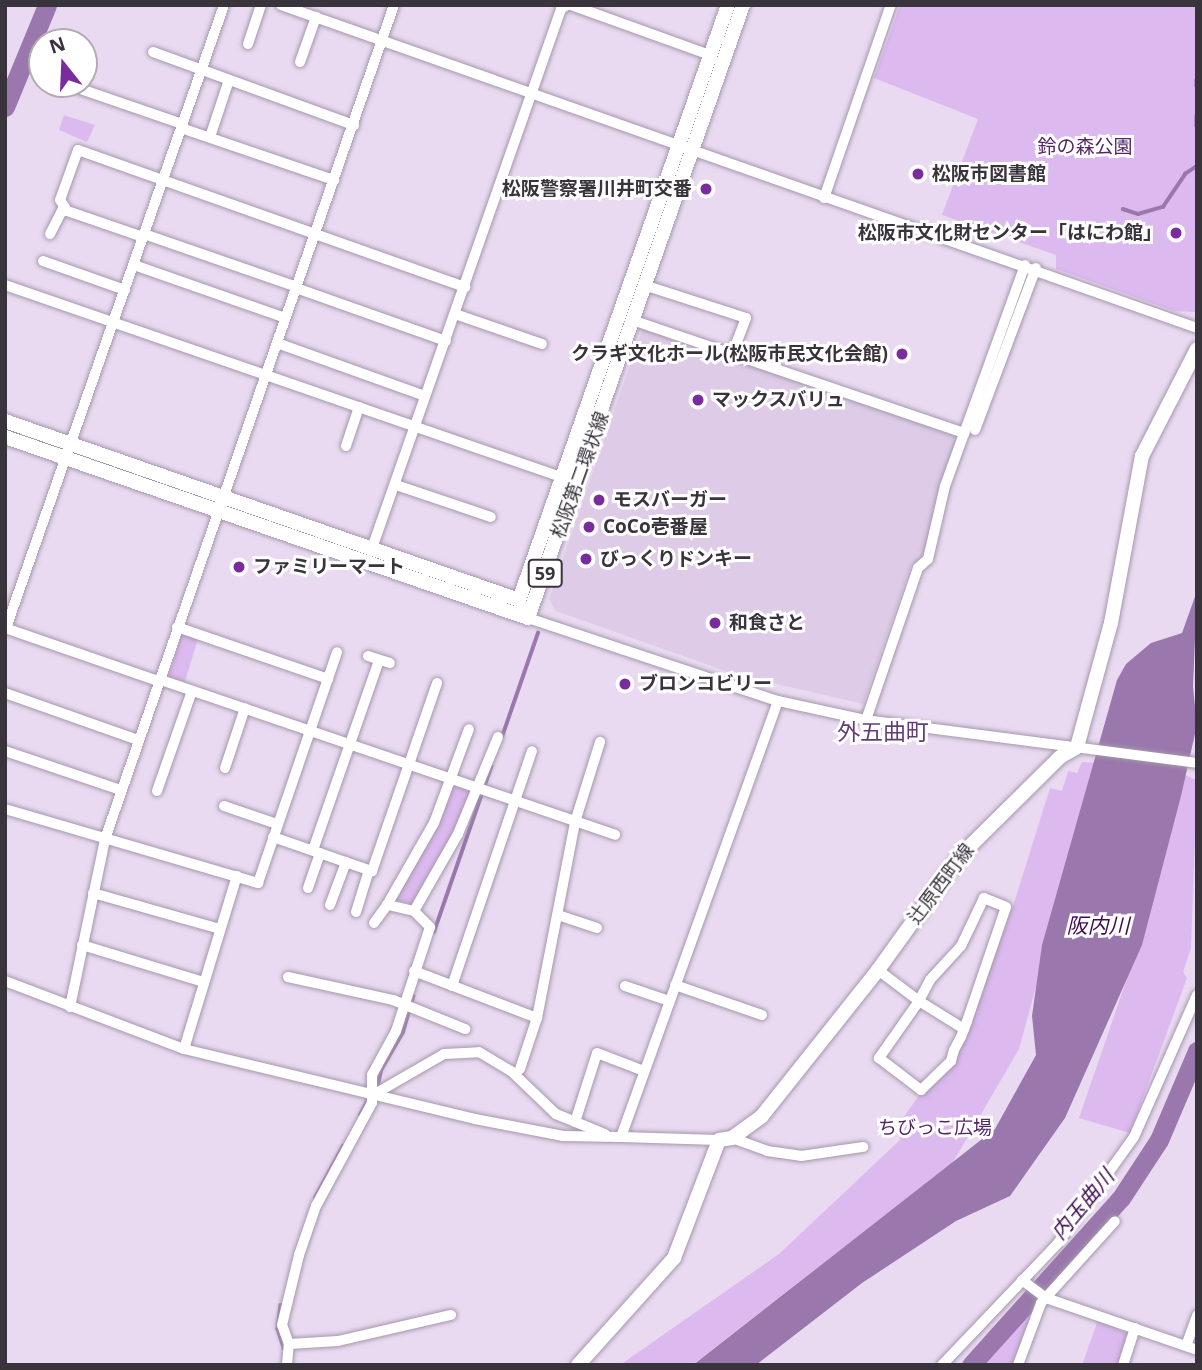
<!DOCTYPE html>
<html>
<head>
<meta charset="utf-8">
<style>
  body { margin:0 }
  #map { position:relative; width:1202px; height:1370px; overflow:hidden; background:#e9daf1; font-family:"Open Sans","Noto Sans JP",sans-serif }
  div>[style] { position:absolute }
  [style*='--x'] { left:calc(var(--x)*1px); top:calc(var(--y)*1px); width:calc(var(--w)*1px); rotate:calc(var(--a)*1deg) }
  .built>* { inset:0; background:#ddcbe7 }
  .green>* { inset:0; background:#dcb9ef; transform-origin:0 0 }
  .water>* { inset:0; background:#9a77ac }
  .stream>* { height:3.5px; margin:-1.75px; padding:0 1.75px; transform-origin:1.75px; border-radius:1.75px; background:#9a77ac }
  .river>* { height:19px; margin:-9.5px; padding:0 9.5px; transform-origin:9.5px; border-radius:9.5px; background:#9a77ac }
  .roads { filter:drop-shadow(0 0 2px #a497ac) drop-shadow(0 0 2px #a497ac) }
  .minor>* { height:10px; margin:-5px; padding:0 5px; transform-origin:5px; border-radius:5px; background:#fff }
  .major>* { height:14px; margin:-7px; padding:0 7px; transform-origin:7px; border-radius:7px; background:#fff }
  .dots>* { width:19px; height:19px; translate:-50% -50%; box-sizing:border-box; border:4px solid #fff; border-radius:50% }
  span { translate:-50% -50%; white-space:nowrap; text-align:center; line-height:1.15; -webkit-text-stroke:6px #fff; paint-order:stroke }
  .shield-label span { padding:2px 5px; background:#fff; border:2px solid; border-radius:5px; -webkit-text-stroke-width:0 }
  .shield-label { font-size:18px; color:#39333c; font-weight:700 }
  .park-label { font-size:19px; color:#542668 }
  .poi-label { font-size:19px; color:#39333c; font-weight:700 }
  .left { translate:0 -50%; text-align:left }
  .right { translate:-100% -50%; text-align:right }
  .street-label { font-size:19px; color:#39333c }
  .water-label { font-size:21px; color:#3e0e51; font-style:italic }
  .quarter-label { font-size:23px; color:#633d76 }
  .frame { position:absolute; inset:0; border:7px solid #39333c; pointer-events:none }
  .north { position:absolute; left:28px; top:28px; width:70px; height:70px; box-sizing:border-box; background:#fff; border:2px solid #b0adb1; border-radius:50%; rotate:342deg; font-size:19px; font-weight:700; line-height:28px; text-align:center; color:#39333c }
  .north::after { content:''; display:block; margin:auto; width:24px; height:32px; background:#7b2c9c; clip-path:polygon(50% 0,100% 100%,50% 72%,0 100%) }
</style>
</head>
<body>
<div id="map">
  <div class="built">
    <div style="clip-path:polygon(643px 328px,953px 434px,956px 443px,928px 541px,921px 558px,911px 565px,863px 704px,734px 674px,556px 611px,549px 599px)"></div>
  </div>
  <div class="green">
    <div style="clip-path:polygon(900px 5px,1197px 5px,1197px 312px,1174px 311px,1056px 269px,1056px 255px,942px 215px,978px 119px,874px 78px)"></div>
    <div style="clip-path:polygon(64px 115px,95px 125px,87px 142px,59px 130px)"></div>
    <div style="left:182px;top:633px;width:17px;height:46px;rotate:17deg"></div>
    <div style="clip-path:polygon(1082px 762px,1097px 763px,1019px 1049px,953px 1162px,692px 1365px,620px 1365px,779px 1254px,900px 1140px,898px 1125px,920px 1094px,954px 1063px,1013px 906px,1050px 788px,1062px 791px,1068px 771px,1077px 773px)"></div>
    <div style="clip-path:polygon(1182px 774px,1197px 780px,1191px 948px,1183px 972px,1187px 978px,1130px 1133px,1079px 1118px,1142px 935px)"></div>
    <div style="clip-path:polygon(452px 784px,471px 790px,448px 844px,412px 904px,392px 899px)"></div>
    <div style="clip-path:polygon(1029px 1296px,1037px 1301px,1014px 1365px,961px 1365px)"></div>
    <div style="clip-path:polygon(1098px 1320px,1130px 1335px,1119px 1365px,1082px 1365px)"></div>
  </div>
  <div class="water">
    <div style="clip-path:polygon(1197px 591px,1193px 687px,1197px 725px,1181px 796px,1142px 945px,1065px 1118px,1010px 1196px,956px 1221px,862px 1283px,756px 1365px,693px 1365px,995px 1129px,1036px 1055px,1032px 1016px,1042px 945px,1117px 680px,1126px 664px,1151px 643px,1182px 633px)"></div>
  </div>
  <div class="stream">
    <div style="--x:1197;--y:80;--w:6;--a:90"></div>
    <div style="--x:1197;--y:116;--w:10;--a:90"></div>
    <div style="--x:1123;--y:209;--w:16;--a:18"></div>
    <div style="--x:1138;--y:214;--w:26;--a:-16"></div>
    <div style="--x:1163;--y:207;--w:40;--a:-56"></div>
    <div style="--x:1185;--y:174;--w:14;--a:-34"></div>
    <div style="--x:502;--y:737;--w:110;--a:-70.9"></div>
    <div style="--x:434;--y:932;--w:175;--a:-70.9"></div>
    <div style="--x:377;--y:1089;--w:19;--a:-78"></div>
    <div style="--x:381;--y:1070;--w:44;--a:-59.9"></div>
    <div style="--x:403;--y:1032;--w:37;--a:-74"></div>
    <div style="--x:360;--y:1115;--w:17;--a:-62"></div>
    <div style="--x:315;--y:1198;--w:59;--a:-61.7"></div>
    <div style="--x:281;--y:1305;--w:24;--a:97"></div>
    <div style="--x:278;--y:1329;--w:20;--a:72"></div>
  </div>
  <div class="river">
    <div style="--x:5;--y:107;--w:110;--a:-67.6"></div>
    <div style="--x:971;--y:1365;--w:224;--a:-48.1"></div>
    <div style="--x:1121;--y:1198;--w:69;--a:-56.8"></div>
    <div style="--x:1159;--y:1140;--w:97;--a:-66.9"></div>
  </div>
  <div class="roads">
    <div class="minor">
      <div style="--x:281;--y:5;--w:971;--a:19.42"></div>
      <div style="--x:571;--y:5;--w:148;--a:19.8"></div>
      <div style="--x:248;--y:44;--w:41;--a:-71.6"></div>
      <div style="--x:153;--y:52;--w:214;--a:20"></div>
      <div style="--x:300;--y:62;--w:48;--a:-70.4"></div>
      <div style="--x:66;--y:84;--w:123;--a:19"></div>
      <div style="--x:181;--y:128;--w:162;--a:18.8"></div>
      <div style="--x:210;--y:137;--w:60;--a:-71.6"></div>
      <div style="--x:824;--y:198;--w:204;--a:-70.9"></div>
      <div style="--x:50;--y:234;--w:31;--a:-63"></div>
      <div style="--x:144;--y:234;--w:162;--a:19.1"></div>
      <div style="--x:143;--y:237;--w:80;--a:-161.1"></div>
      <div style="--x:67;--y:211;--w:13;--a:-122"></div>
      <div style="--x:60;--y:200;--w:53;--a:-70.2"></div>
      <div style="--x:78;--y:150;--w:411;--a:19.5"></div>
      <div style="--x:43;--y:261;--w:87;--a:19.5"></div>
      <div style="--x:134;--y:265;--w:160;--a:19.3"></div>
      <div style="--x:5;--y:285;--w:591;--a:19.05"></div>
      <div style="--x:647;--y:286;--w:104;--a:17.9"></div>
      <div style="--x:746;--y:318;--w:36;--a:111"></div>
      <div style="--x:296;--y:288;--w:159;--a:19.5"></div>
      <div style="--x:455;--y:314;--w:92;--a:19"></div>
      <div style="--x:635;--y:321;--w:348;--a:18.8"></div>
      <div style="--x:277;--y:343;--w:157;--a:19.7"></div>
      <div style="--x:975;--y:430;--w:173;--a:-69.4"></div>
      <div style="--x:346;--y:446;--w:41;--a:-71.6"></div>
      <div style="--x:396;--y:485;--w:100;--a:18.6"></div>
      <div style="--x:371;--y:551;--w:574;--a:-70.68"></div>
      <div style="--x:561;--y:9;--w:7;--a:-34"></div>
      <div style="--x:519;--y:600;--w:20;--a:63"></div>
      <div style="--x:528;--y:618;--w:263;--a:18.4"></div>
      <div style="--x:778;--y:701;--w:90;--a:12.2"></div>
      <div style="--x:866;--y:720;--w:334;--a:7.4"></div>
      <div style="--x:177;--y:627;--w:160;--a:19"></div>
      <div style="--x:5;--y:628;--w:162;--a:19.1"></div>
      <div style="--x:6;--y:628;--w:660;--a:-70.71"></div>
      <div style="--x:368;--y:656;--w:23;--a:18"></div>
      <div style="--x:158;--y:679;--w:483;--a:18.8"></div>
      <div style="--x:5;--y:693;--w:141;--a:19.5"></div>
      <div style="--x:866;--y:720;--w:161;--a:-71.1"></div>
      <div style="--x:918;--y:568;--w:13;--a:-42"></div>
      <div style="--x:928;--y:559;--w:75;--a:-76.9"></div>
      <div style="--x:945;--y:486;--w:235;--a:-70.1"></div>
      <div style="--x:5;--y:751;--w:122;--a:18.6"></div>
      <div style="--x:225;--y:768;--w:63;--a:-71.6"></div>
      <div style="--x:157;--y:791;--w:106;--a:-70.7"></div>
      <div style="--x:224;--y:806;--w:56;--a:18.8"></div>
      <div style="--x:5;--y:809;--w:264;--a:16.3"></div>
      <div style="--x:258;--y:883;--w:244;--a:-71.1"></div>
      <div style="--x:273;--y:837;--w:105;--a:19"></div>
      <div style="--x:372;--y:871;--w:199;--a:-70.9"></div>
      <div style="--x:313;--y:850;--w:201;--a:-70.8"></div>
      <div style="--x:308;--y:888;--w:37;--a:-71"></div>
      <div style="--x:93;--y:893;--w:132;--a:15.8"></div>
      <div style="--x:330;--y:905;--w:46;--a:-69.6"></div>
      <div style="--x:414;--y:911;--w:28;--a:-167"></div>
      <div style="--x:387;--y:905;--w:95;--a:-60.2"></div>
      <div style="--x:434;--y:823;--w:100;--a:-69.6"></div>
      <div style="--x:356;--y:912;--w:44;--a:-72.8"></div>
      <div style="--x:558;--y:915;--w:41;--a:18.4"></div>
      <div style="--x:374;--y:923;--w:22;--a:-54"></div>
      <div style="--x:82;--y:945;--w:127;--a:16.9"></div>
      <div style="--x:878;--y:970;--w:51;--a:37.1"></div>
      <div style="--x:919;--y:1001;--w:70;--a:125.1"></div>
      <div style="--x:879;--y:1058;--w:53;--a:37.3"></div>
      <div style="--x:921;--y:1090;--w:42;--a:-44"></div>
      <div style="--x:951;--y:1061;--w:11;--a:-75"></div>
      <div style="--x:954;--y:1050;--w:15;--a:-62"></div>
      <div style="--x:961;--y:1037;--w:17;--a:-69"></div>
      <div style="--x:967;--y:1021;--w:120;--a:-71.1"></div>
      <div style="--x:1006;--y:907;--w:24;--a:-158"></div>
      <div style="--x:984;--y:898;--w:53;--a:115.6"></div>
      <div style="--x:961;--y:946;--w:46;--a:132.4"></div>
      <div style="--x:930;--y:980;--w:24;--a:118"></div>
      <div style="--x:919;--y:1001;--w:53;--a:31.9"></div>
      <div style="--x:414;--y:971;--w:132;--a:20.9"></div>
      <div style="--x:537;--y:1018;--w:200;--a:-79"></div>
      <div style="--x:575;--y:822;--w:84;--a:-72.6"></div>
      <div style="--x:288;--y:977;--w:107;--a:12.4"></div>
      <div style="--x:393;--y:1000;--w:78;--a:21.9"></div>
      <div style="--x:5;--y:981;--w:191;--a:20.8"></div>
      <div style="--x:184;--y:1049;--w:299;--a:13.5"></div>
      <div style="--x:475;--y:1119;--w:90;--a:10.9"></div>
      <div style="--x:563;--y:1136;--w:58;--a:1"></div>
      <div style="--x:621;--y:1137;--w:463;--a:-70.2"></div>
      <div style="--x:675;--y:985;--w:92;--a:19"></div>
      <div style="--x:452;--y:986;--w:248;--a:-71.2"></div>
      <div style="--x:625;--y:986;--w:46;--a:18.8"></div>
      <div style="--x:70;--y:1007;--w:172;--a:-78.2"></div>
      <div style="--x:105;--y:839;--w:883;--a:-70.89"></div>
      <div style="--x:184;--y:1049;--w:181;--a:-73"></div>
      <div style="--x:520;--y:1069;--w:54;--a:-71.6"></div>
      <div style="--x:373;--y:1095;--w:82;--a:-30"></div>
      <div style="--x:444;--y:1054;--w:35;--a:-3"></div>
      <div style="--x:479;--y:1052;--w:37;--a:31"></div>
      <div style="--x:511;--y:1071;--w:62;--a:43.7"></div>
      <div style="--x:556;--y:1114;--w:53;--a:22.2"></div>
      <div style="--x:575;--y:1122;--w:72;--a:-72.3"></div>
      <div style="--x:597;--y:1053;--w:50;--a:21"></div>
      <div style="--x:621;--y:1137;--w:98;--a:1.8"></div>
      <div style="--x:732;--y:1138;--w:37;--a:20"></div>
      <div style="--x:767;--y:1151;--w:34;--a:8"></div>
      <div style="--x:801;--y:1156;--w:63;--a:-8.3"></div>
      <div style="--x:1022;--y:1280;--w:30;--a:37"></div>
      <div style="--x:1046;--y:1298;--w:160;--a:19"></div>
      <div style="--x:289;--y:1344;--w:49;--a:-3.5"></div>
      <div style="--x:338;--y:1341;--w:116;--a:-13"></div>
      <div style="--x:1186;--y:1346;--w:33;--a:-70"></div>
      <div style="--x:287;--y:1365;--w:21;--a:-85"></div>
      <div style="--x:289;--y:1344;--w:20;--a:-110"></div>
      <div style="--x:282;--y:1325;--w:72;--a:-76.3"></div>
      <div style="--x:299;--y:1255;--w:52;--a:-70.9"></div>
      <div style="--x:316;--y:1206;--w:117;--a:-61.5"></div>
      <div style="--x:372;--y:1103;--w:28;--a:-90"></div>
      <div style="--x:372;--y:1075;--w:50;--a:-61.4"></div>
      <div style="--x:396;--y:1031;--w:109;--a:-71.9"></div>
      <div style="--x:430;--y:927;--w:23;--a:-135"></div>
      <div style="--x:414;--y:911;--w:89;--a:-60.3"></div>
      <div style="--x:458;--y:834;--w:105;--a:-67.6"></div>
      <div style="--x:942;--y:1365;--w:168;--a:-46.4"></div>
      <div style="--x:1058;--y:1243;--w:130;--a:-54.4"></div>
      <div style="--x:1134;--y:1137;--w:155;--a:-66.1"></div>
      <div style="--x:1018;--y:1365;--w:66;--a:-69.6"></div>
      <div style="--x:1041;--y:1303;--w:110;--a:-47.9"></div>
      <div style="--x:1123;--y:1365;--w:39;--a:-72"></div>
    </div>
    <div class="major">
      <div style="--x:5;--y:421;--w:544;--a:19.2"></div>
      <div style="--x:519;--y:600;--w:631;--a:-70.65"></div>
      <div style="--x:5;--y:437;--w:553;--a:19.09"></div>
      <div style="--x:528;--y:618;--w:650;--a:-70.67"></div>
      <div style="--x:578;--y:1365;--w:144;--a:-48.1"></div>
      <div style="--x:674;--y:1258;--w:126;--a:-69.1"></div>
      <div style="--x:719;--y:1140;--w:13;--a:-9"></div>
      <div style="--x:732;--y:1138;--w:37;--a:-36"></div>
      <div style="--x:762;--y:1116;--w:186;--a:-51.5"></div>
      <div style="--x:878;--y:970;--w:142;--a:-54.2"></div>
      <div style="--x:961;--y:855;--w:139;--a:-44.7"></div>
      <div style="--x:1060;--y:757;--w:20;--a:-30"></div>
      <div style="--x:1077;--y:747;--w:129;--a:-74.7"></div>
      <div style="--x:1111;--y:623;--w:170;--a:-79.5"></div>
      <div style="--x:1142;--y:456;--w:120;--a:-62.8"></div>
    </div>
  </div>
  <div class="dots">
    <div style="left:918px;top:174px;background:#7b2c9c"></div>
    <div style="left:706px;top:189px;background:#7b2c9c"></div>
    <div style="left:1176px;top:233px;background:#7b2c9c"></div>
    <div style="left:902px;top:354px;background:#7b2c9c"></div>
    <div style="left:698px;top:400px;background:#7b2c9c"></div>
    <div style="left:599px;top:500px;background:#7b2c9c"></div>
    <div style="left:589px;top:527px;background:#7b2c9c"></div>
    <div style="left:586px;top:559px;background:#7b2c9c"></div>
    <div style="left:239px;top:567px;background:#7b2c9c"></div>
    <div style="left:715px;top:623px;background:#7b2c9c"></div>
    <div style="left:625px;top:684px;background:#7b2c9c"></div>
  </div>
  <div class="shield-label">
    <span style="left:545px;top:573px">59</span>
  </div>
  <div class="park-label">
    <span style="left:1085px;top:147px">鈴の森公園</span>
    <span style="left:935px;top:1128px">ちびっこ広場</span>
  </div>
  <div class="poi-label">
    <span class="left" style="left:932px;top:174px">松阪市図書館</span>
    <span class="right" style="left:692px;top:189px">松阪警察署川井町交番</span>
    <span class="right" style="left:1162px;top:233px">松阪市文化財センター「はにわ館」</span>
    <span class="right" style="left:888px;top:354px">クラギ文化ホール(松阪市民文化会館)</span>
    <span class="left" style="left:712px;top:400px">マックスバリュ</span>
    <span class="left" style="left:613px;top:500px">モスバーガー</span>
    <span class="left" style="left:603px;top:527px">CoCo壱番屋</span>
    <span class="left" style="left:600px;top:559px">びっくりドンキー</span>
    <span class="left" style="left:253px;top:567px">ファミリーマート</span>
    <span class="left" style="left:729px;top:623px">和食さと</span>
    <span class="left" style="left:639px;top:684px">ブロンコビリー</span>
  </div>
  <div class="street-label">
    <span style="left:580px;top:475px;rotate:-70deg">松阪第二環状線</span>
    <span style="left:941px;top:884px;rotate:-53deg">辻原西町線</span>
  </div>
  <div class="water-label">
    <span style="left:1098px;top:925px">阪内川</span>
    <span style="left:1082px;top:1204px;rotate:-50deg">内玉曲川</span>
  </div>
  <div class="quarter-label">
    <span style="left:883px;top:731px">外五曲町</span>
  </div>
  <div class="frame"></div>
  <div class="north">N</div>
</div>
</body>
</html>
